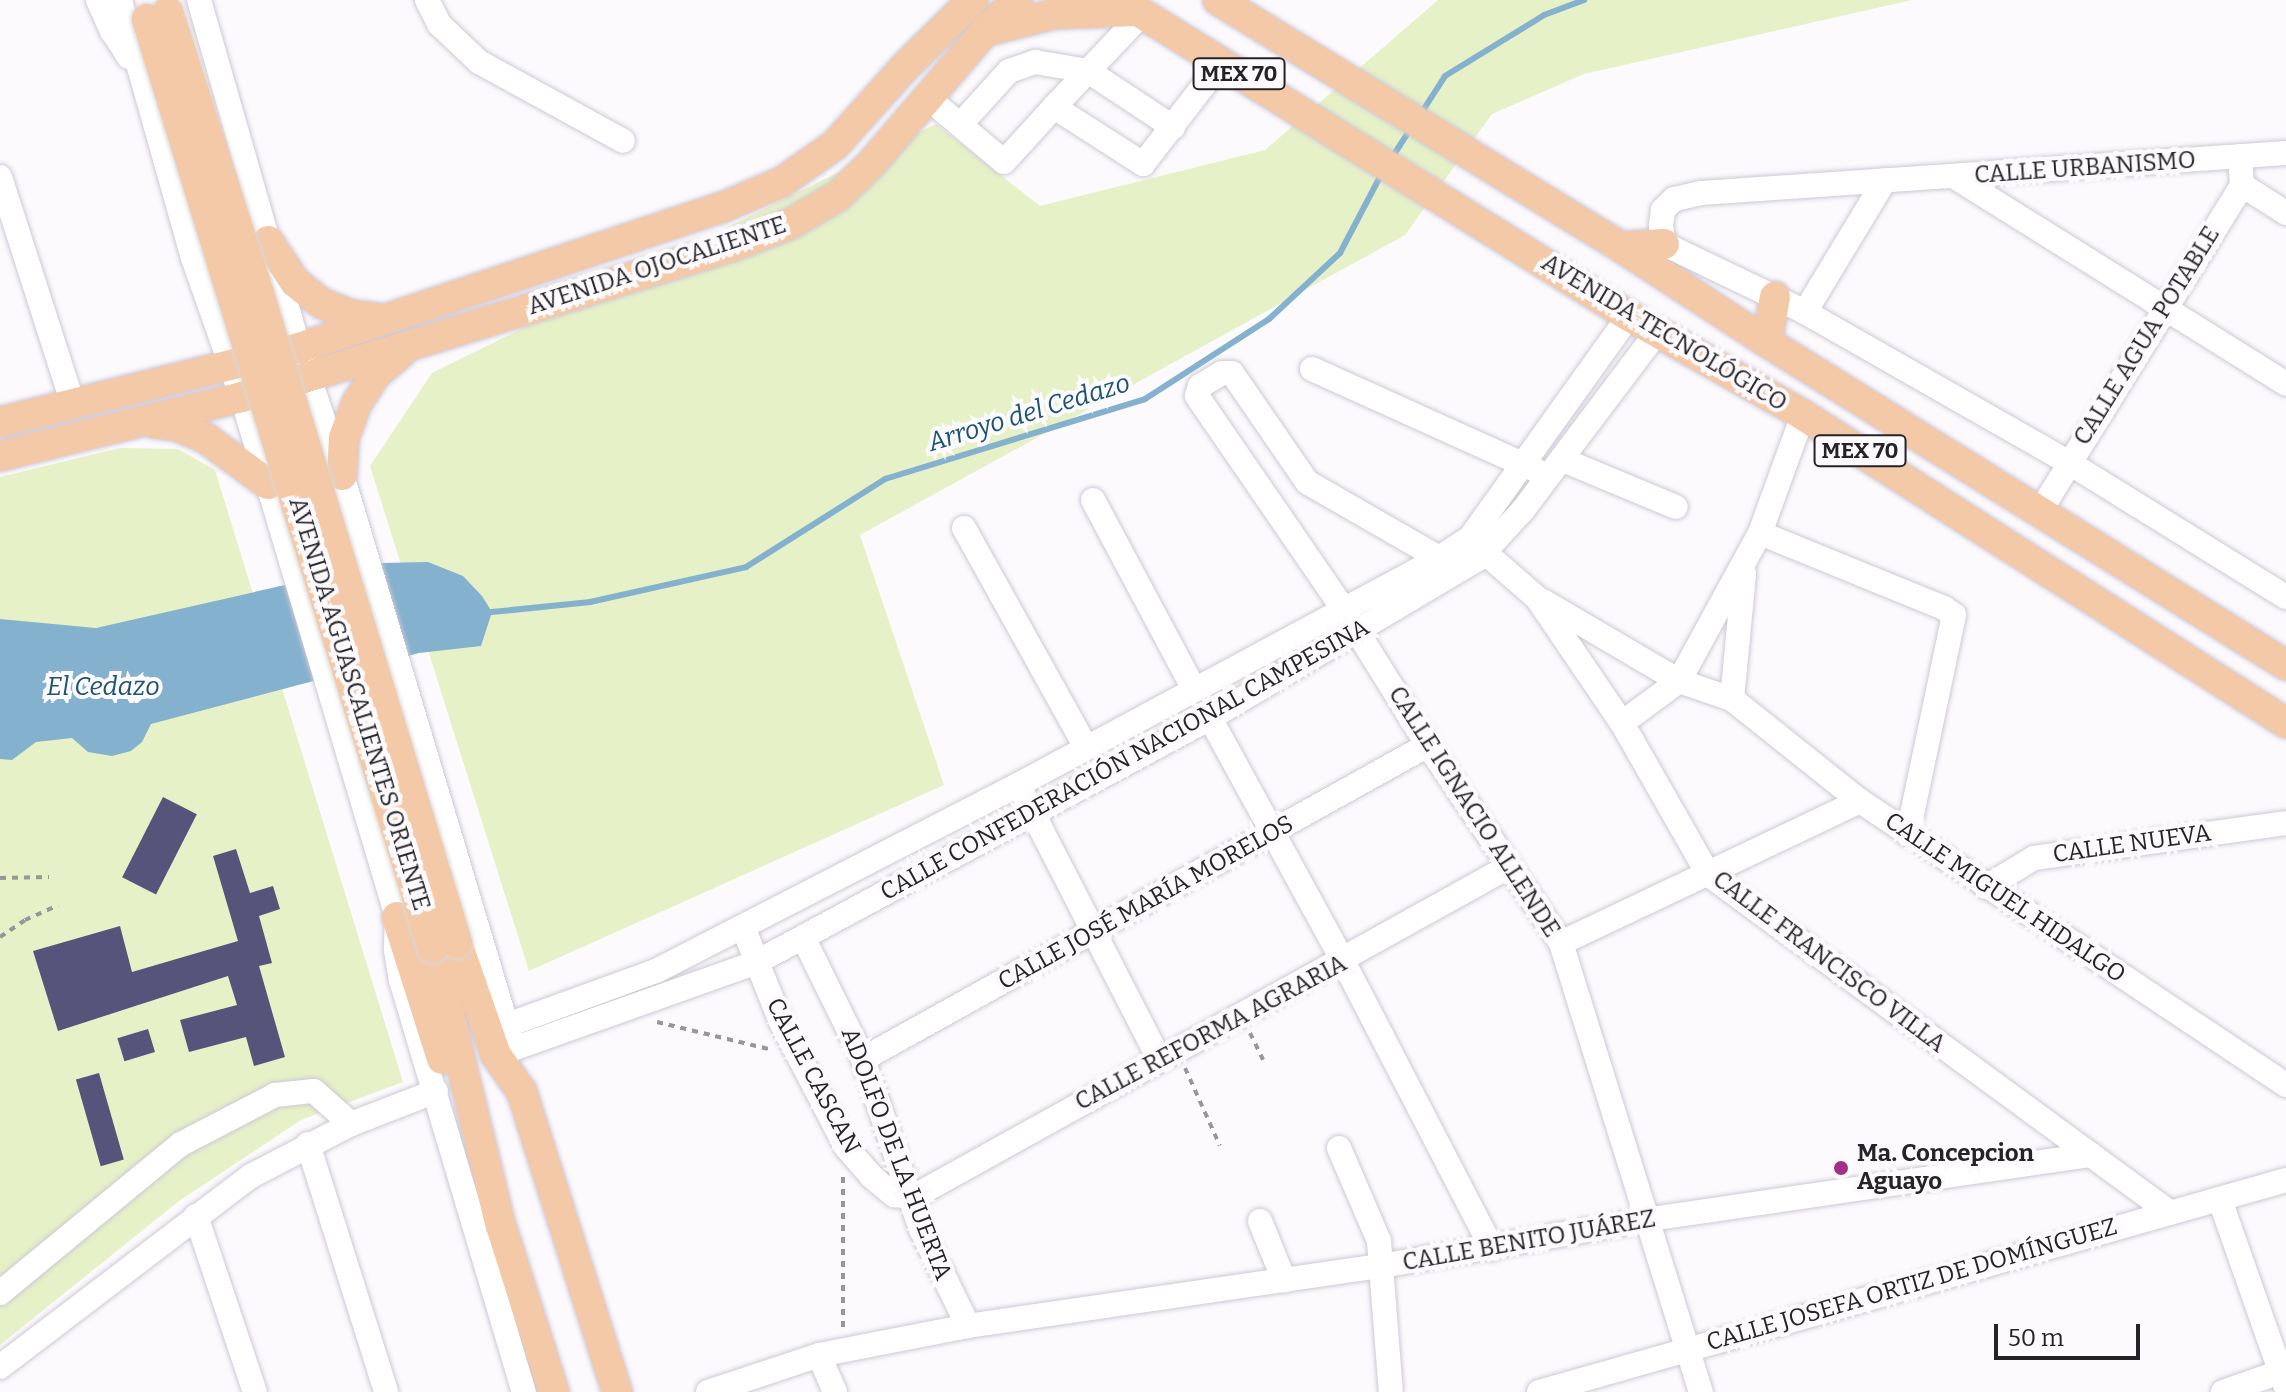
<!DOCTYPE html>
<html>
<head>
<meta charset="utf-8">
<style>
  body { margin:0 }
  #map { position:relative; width:2286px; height:1392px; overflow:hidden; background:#fcfafd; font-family:Bitter,serif }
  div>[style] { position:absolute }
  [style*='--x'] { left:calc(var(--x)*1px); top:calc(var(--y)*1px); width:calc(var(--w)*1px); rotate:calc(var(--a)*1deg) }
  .green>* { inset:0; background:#e7f1c7 }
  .water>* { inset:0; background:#84b2ce }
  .stream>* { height:6px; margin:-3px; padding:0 3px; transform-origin:3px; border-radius:3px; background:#84b2ce }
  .building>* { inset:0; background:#56547b; transform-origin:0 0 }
  .path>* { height:4px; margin-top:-2px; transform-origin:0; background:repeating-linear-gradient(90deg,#98969a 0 6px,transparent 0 12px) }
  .roads { filter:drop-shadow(0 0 2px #cec8d5) drop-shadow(0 0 2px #cec8d5) }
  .minor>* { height:24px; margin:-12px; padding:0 12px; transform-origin:12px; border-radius:12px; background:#fff }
  .major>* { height:30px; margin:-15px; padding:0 15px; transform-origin:15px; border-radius:15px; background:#f4c9a7 }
  .bridges { filter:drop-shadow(0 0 2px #d8d7d8) drop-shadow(0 0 2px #d8d7d8) }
  .major-bridge>* { height:30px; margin:-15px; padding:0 15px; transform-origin:15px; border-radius:15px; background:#f4c9a7 }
  .dots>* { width:22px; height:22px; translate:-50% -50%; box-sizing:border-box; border:4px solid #fcfafd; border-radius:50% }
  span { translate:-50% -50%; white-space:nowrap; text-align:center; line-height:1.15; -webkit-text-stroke:8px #fcfafd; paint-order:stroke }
  .shield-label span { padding:2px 6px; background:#fcfafd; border:2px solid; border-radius:6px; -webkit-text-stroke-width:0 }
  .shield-label { font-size:22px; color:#252328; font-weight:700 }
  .street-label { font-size:24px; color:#252328 }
  .poi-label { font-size:24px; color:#252328; font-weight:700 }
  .left { translate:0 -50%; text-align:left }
  .water-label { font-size:26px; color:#1b5370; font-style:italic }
  .scale { position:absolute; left:1994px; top:1324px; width:146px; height:36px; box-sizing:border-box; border:4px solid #252328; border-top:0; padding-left:10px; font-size:24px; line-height:28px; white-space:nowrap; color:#252328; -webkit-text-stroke:6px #fcfafd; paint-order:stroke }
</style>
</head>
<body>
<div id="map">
  <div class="green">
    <div style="clip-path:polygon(1438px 0,1912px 0,1584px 74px,1492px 114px,1405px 235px,860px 535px,944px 785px,529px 971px,370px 466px,432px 373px,936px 124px,1040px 206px,1265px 150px)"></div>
    <div style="clip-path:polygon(120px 448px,178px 449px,215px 470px,403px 1082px,301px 1120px,179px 1201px,0 1345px,0 477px)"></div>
  </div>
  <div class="water">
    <div style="clip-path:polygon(428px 562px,463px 576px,482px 596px,492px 612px,481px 646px,419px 653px,151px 724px,142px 742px,131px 751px,112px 756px,88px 752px,72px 738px,36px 742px,12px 760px,0 759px,0 619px,96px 628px,382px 563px)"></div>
  </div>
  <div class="stream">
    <div style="--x:1420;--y:115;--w:46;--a:-57.3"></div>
    <div style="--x:1445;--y:76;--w:116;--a:-31.6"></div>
    <div style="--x:1544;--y:15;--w:43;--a:-20.6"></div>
    <div style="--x:1391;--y:159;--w:37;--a:-57"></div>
    <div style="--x:492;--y:612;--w:99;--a:-5.8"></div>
    <div style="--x:590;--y:602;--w:160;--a:-12.6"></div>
    <div style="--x:746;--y:567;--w:165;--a:-32.3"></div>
    <div style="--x:885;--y:479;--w:272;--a:-17.1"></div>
    <div style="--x:1145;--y:399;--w:148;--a:-32.8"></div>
    <div style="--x:1269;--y:319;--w:97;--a:-42.9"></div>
    <div style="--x:1340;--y:253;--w:93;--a:-62.3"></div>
  </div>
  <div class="building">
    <div style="left:163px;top:797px;width:38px;height:90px;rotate:27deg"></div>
    <div style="clip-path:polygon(236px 849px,250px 893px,273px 886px,280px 909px,259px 916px,272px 963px,259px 966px,285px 1057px,254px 1066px,246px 1037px,189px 1052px,180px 1020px,237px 1005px,228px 976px,58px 1031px,33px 951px,120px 926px,132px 972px,238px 941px,213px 856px)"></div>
    <div style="left:148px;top:1029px;width:24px;height:32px;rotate:73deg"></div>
    <div style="left:99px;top:1073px;width:90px;height:24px;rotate:74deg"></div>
  </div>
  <div class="path">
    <div style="--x:0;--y:878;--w:49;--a:-1.2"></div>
    <div style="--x:0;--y:937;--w:30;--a:-34"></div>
    <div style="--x:25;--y:920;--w:36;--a:-24"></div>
    <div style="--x:657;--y:1022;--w:119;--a:13.6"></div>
    <div style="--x:1250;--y:1033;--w:30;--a:64"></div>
    <div style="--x:1185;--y:1068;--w:85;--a:65.8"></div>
    <div style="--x:843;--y:1177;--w:151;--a:90"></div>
  </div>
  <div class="roads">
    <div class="minor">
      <div style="--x:98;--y:0;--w:34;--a:66"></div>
      <div style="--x:112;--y:31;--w:31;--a:57"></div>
      <div style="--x:120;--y:0;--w:268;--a:74.2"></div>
      <div style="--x:193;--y:258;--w:147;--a:70.6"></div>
      <div style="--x:242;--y:397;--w:543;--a:73.4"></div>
      <div style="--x:397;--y:917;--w:33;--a:92"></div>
      <div style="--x:396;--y:950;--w:30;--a:81"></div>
      <div style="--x:401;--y:980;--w:430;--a:73.4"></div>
      <div style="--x:199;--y:0;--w:362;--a:74"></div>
      <div style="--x:299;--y:348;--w:134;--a:71.3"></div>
      <div style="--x:342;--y:475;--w:590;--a:73.35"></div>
      <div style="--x:427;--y:0;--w:27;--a:63"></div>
      <div style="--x:439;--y:24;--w:55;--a:43.5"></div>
      <div style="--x:479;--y:62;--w:164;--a:28.7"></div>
      <div style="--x:928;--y:98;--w:99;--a:40.1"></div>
      <div style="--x:1004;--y:162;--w:74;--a:-47.7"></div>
      <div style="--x:1054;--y:107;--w:106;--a:32.6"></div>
      <div style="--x:1143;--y:164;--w:128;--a:-52.3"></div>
      <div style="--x:1054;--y:107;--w:127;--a:-46.6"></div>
      <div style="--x:960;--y:125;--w:73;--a:-47.8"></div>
      <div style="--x:1009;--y:71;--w:28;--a:-19"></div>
      <div style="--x:1035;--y:62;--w:54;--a:9.6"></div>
      <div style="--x:1088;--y:71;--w:102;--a:33.4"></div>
      <div style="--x:2286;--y:153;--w:586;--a:176.09"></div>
      <div style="--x:1701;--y:193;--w:28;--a:167"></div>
      <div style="--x:1674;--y:199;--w:16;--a:135"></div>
      <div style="--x:1663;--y:210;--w:16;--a:97"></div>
      <div style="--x:1661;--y:226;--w:18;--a:81"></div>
      <div style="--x:1664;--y:244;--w:157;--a:25.7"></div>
      <div style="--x:1805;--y:312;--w:303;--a:29.7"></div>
      <div style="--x:2068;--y:462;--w:256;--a:31.8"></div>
      <div style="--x:0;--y:177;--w:238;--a:72.2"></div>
      <div style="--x:1955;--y:177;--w:390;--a:32"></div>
      <div style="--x:2242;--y:185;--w:52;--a:32.5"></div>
      <div style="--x:1805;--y:312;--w:154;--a:-58.8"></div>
      <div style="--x:1312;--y:369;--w:246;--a:24.3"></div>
      <div style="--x:1563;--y:460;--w:122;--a:22.6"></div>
      <div style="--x:1093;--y:500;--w:214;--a:61.9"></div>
      <div style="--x:2039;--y:513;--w:386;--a:-58.2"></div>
      <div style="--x:2242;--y:185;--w:29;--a:-94"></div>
      <div style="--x:964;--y:528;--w:251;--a:60.9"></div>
      <div style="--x:1760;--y:533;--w:199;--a:22.2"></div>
      <div style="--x:1944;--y:608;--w:12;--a:35"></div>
      <div style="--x:1954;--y:615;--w:224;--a:101.9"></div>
      <div style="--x:1474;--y:543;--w:84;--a:41.1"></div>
      <div style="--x:1537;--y:598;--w:151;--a:55.8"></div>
      <div style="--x:1622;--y:723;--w:174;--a:60.3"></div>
      <div style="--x:1708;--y:874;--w:572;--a:36.25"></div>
      <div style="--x:1439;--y:558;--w:152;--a:-150.1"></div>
      <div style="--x:1307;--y:482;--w:132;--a:-124.5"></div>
      <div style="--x:1232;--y:373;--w:10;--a:180"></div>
      <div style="--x:1222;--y:373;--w:26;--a:149"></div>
      <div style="--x:1200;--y:386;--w:10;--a:107"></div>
      <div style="--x:1197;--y:396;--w:256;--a:55.5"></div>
      <div style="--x:1342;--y:607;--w:163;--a:58.1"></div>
      <div style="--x:1428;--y:745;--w:239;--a:56.1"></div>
      <div style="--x:1561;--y:943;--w:470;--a:72.7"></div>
      <div style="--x:1543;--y:601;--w:158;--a:30.5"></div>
      <div style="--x:1679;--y:681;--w:56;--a:18.8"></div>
      <div style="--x:1732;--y:699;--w:164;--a:38.6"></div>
      <div style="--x:1860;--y:801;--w:512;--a:33.69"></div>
      <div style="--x:1732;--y:699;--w:126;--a:-84.5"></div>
      <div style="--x:1210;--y:718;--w:277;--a:61.3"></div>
      <div style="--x:1343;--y:961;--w:324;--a:62.6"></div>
      <div style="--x:1622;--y:723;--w:71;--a:-36.4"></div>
      <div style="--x:1679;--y:681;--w:169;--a:-61.3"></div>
      <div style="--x:1760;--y:533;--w:126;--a:-70"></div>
      <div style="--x:1025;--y:798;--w:293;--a:62.8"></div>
      <div style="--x:1986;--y:887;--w:56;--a:-31.1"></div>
      <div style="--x:2034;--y:858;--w:254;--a:-7.9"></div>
      <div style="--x:743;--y:927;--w:102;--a:68.2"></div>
      <div style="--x:781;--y:1022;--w:141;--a:62.5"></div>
      <div style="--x:846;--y:1147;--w:38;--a:49"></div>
      <div style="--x:871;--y:1176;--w:30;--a:40"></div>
      <div style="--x:894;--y:1195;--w:19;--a:6"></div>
      <div style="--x:913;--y:1197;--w:680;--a:-29.01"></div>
      <div style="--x:804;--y:939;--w:134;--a:63.8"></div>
      <div style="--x:863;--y:1059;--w:180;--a:71.2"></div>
      <div style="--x:921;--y:1229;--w:108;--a:64.1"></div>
      <div style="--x:1561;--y:943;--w:331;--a:-25.4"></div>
      <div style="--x:488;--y:1032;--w:179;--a:-20"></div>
      <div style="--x:656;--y:971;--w:407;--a:-27.2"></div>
      <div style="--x:1018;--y:785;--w:478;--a:-28.3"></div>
      <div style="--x:1439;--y:558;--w:37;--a:-33"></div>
      <div style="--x:1470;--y:538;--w:273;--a:-54.4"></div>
      <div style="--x:496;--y:1055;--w:275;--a:-19.6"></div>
      <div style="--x:755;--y:963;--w:517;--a:-28.3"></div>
      <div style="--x:1210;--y:718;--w:313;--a:-30.7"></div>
      <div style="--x:1479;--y:558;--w:65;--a:-47.5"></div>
      <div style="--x:1523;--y:510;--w:224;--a:-53"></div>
      <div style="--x:863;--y:1059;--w:646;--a:-29.06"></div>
      <div style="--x:308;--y:1144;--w:260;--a:72.5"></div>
      <div style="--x:1339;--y:1148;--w:101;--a:66.7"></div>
      <div style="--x:1379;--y:1241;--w:151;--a:85.5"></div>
      <div style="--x:2220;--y:1200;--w:198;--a:70.6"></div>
      <div style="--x:196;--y:1216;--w:186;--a:71.5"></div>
      <div style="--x:1260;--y:1221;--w:64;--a:67.9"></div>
      <div style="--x:0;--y:1293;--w:234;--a:-39.5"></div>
      <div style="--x:181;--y:1144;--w:106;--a:-27.5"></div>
      <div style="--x:275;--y:1095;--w:39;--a:-6"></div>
      <div style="--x:314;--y:1091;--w:50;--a:41.7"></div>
      <div style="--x:819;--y:1355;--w:40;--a:66.6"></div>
      <div style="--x:0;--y:1367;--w:315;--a:-37.3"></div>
      <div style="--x:251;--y:1176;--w:113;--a:-27.5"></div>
      <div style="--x:351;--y:1124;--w:91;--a:-21.2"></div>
      <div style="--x:708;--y:1392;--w:117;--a:-18.4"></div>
      <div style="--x:819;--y:1355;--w:152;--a:-11"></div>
      <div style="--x:968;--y:1326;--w:417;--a:-8.3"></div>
      <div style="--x:1381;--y:1266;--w:267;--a:-9.9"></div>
      <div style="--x:1644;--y:1220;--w:452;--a:-8.3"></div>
      <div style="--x:1539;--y:1392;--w:777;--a:-15.84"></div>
      <div style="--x:2223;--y:1392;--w:60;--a:-19.3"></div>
    </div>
    <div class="major">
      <div style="--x:1120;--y:0;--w:599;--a:31.83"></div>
      <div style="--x:1629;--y:316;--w:200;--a:29.6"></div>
      <div style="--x:1803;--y:415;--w:573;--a:32.52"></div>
      <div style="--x:1218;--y:0;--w:473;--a:31.5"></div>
      <div style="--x:1621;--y:247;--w:174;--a:33.1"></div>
      <div style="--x:1767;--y:342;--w:611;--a:31.9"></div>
      <div style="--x:990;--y:30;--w:66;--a:-14"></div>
      <div style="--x:1054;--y:14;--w:81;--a:-2.1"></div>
      <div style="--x:268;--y:241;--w:49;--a:56.6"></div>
      <div style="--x:295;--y:282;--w:33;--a:39"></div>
      <div style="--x:321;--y:303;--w:32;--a:22"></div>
      <div style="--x:351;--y:315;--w:33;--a:7"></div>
      <div style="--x:1621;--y:247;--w:43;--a:-4"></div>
      <div style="--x:1767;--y:342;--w:46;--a:-79.9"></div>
      <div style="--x:0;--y:422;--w:308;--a:-13.9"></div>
      <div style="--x:299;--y:348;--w:445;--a:-18.4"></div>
      <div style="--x:721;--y:208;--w:66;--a:-23.1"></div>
      <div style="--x:782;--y:182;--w:65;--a:-34.9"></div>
      <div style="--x:835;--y:145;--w:105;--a:-48.1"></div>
      <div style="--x:905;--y:67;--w:95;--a:-44.6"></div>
      <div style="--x:154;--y:423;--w:23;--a:7"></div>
      <div style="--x:177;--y:426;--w:33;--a:23"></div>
      <div style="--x:207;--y:439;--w:76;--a:36.4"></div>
      <div style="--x:0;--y:456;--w:249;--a:-13.7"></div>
      <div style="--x:242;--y:397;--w:514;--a:-17.09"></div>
      <div style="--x:733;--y:246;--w:61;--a:-21.1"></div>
      <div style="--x:790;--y:224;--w:56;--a:-30.3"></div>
      <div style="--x:838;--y:196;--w:46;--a:-44.1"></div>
      <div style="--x:871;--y:164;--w:174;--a:-49.4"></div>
      <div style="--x:984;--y:32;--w:46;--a:-44.1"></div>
      <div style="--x:342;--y:475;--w:37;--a:-87"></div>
      <div style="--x:344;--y:438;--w:37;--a:-70"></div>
      <div style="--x:357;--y:403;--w:35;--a:-57"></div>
      <div style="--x:376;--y:374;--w:33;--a:-40"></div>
      <div style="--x:397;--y:917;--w:149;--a:72.4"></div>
      <div style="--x:457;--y:943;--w:119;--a:70.8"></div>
      <div style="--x:496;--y:1055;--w:45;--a:54.9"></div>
      <div style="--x:522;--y:1092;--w:315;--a:72.4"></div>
      <div style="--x:433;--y:948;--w:286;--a:76.3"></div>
      <div style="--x:501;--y:1226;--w:174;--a:72.3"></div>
    </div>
  </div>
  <div class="bridges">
    <div class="major-bridge">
      <div style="--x:168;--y:12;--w:296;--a:72.1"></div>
      <div style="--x:259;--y:294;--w:679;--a:73.03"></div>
      <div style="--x:147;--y:19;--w:972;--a:72.89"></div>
    </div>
  </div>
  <div class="dots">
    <div style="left:1841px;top:1168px;background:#a32f89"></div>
  </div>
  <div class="shield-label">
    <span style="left:1239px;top:74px">MEX 70</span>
    <span style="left:1860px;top:451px">MEX 70</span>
  </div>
  <div class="street-label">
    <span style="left:2085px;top:168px;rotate:-4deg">CALLE URBANISMO</span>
    <span style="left:657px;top:266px;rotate:-18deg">AVENIDA OJOCALIENTE</span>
    <span style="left:1664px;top:333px;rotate:31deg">AVENIDA TECNOLÓGICO</span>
    <span style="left:2147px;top:336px;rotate:-58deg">CALLE AGUA POTABLE</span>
    <span style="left:359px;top:704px;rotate:73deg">AVENIDA AGUASCALIENTES ORIENTE</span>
    <span style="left:1125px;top:760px;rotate:-29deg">CALLE CONFEDERACIÓN NACIONAL CAMPESINA</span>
    <span style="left:1474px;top:812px;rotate:57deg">CALLE IGNACIO ALLENDE</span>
    <span style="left:2132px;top:844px;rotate:-8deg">CALLE NUEVA</span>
    <span style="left:2005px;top:898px;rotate:34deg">CALLE MIGUEL HIDALGO</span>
    <span style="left:1146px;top:903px;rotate:-29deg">CALLE JOSÉ MARÍA MORELOS</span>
    <span style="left:1829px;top:962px;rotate:37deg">CALLE FRANCISCO VILLA</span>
    <span style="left:1211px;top:1033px;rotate:-28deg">CALLE REFORMA AGRARIA</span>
    <span style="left:813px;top:1076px;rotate:62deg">CALLE CASCAN</span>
    <span style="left:896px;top:1154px;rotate:69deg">ADOLFO DE LA HUERTA</span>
    <span style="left:1529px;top:1241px;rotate:-10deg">CALLE BENITO JUÁREZ</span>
    <span style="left:1912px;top:1285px;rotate:-16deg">CALLE JOSEFA ORTIZ DE DOMÍNGUEZ</span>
  </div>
  <div class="poi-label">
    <span class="left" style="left:1857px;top:1168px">Ma. Concepcion<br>Aguayo</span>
  </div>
  <div class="water-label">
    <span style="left:1029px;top:413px;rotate:-17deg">Arroyo del Cedazo</span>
    <span style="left:103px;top:687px">El Cedazo</span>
  </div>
  <div class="scale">50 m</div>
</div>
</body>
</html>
